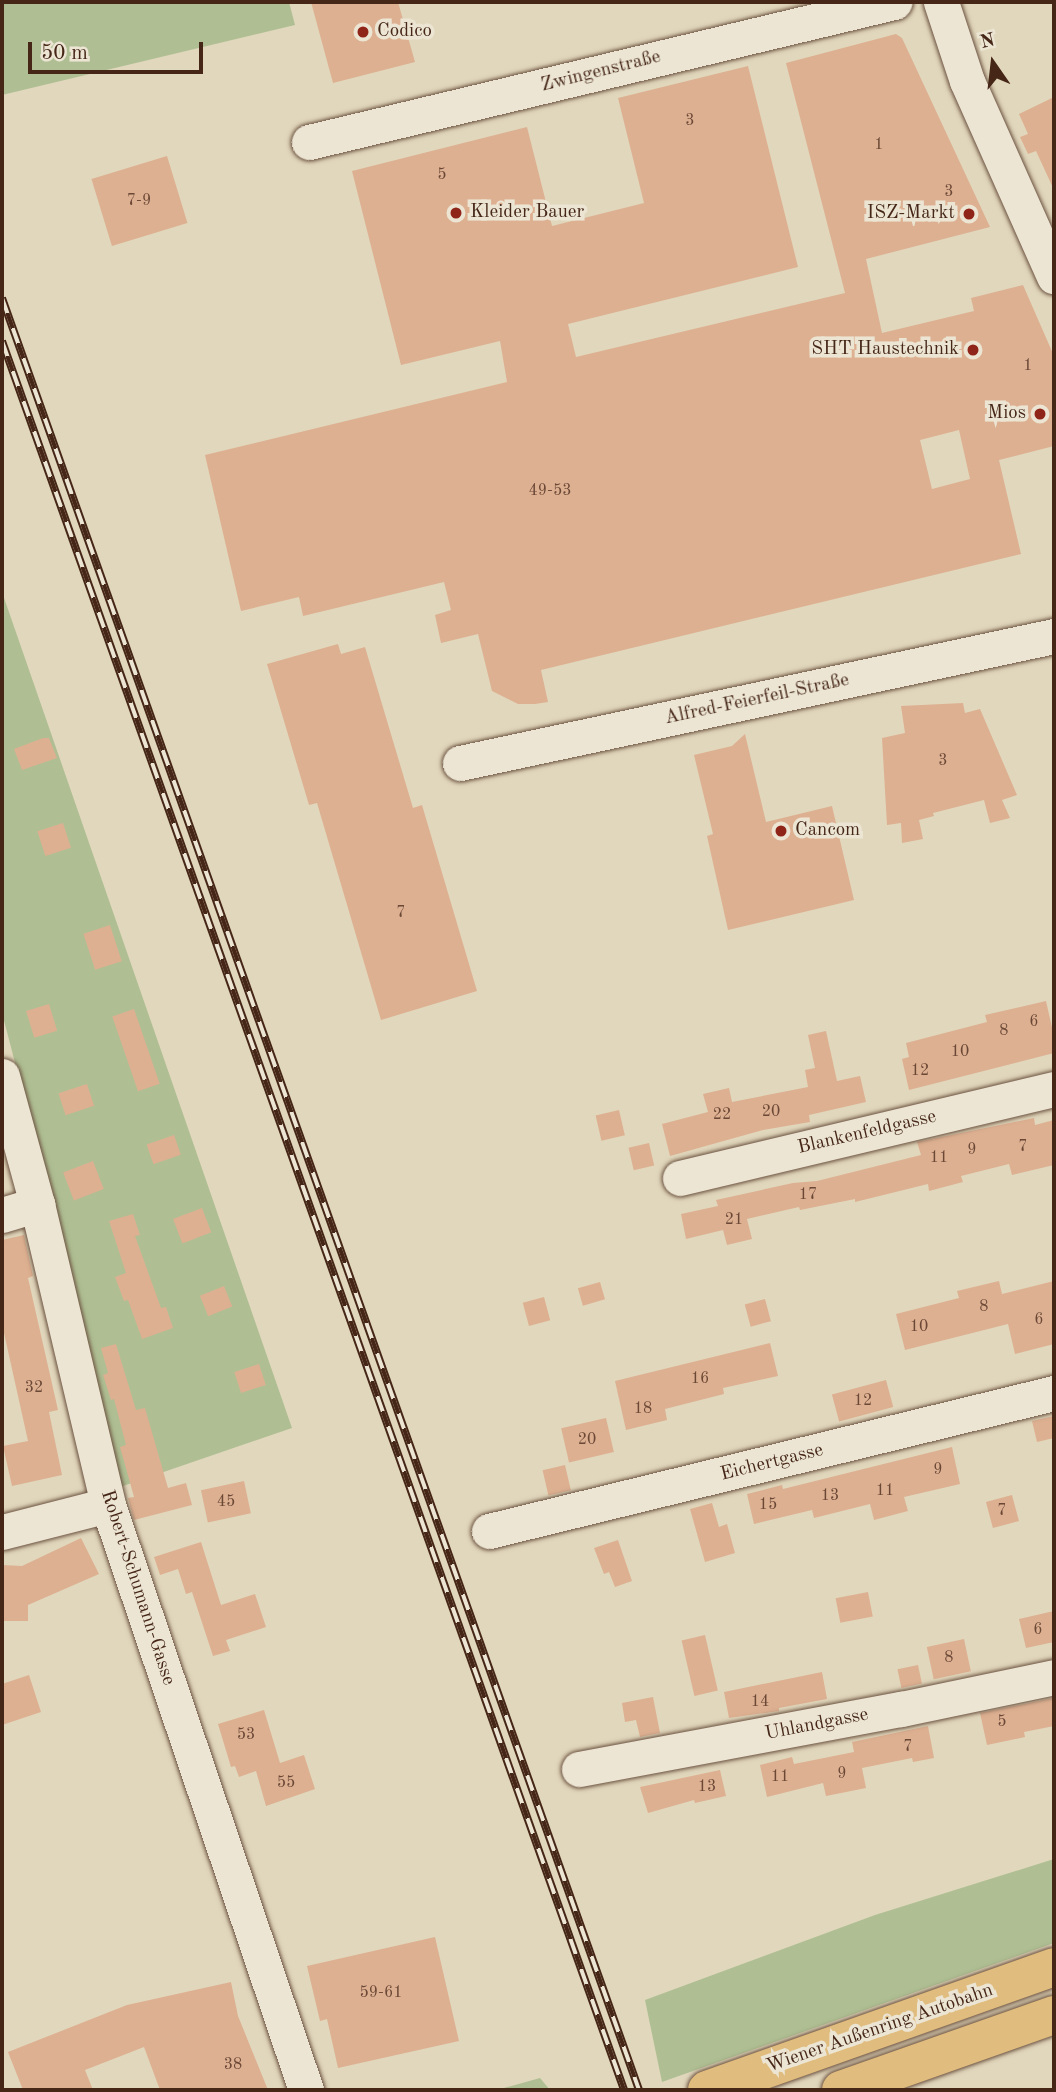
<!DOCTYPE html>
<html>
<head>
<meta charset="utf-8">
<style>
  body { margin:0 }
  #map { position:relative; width:1056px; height:2092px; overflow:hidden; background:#e1d7bc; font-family:"Old Standard TT",serif }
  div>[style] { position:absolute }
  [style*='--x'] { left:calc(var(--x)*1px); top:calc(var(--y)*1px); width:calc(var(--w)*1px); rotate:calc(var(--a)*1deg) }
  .green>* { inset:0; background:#afbf93 }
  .building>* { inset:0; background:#ddb091; transform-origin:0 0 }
  .roads { filter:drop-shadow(0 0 2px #6c5240) drop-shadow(0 0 2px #6c5240) }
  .minor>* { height:35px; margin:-17.5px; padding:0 17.5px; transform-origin:17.5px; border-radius:17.5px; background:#ece5d3 }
  .highway>* { height:38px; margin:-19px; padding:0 19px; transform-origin:19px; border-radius:19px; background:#e0bc7e }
  .rail>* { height:8px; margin-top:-4px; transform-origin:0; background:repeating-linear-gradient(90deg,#ece5d3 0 16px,#452617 0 32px); box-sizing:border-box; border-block:2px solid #452617 }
  .dots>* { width:19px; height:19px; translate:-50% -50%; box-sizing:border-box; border:4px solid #ece5d3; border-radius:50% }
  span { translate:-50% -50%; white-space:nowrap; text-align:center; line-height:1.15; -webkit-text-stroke:7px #ece5d3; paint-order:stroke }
  .number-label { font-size:16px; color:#6b4836 }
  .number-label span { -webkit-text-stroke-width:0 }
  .poi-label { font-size:19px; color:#452617 }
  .left { translate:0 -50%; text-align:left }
  .right { translate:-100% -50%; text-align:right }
  .street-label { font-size:19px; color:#452617 }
  .frame { position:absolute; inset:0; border:4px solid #452617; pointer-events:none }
  .north { position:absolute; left:958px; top:28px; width:70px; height:70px; -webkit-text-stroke:5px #ece5d3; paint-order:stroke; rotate:346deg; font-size:19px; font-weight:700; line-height:28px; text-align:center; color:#452617 }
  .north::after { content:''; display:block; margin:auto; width:24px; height:32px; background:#452617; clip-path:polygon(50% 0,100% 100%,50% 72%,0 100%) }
  .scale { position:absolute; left:28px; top:42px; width:175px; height:32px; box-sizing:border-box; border:4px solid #452617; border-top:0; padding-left:9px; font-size:21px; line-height:24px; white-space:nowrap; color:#452617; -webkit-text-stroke:5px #ece5d3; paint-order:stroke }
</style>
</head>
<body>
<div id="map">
  <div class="green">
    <div style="clip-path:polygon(2px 2px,289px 2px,295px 25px,2px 95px)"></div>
    <div style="clip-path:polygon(2px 592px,292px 1428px,120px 1487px,53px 1207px,2px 1013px)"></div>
    <div style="clip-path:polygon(1054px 1859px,1054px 1943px,662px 2082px,645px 2000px,875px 1915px)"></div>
    <div style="clip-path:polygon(540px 2078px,550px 2090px,497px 2090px)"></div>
  </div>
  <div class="building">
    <div style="clip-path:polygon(311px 2px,398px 2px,415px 62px,333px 83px)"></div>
    <div style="clip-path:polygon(evenodd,896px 34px,902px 38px,990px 227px,866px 259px,882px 333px,974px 311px,971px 298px,1023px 285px,1054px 356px,1054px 446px,999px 460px,1021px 554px,541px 670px,548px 702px,535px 704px,518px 704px,492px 691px,478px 634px,441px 643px,435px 615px,451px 610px,444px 582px,303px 616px,299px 597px,241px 611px,205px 455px,507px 382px,500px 341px,401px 365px,352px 171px,527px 127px,552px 226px,644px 203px,618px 98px,748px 66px,798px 267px,568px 324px,576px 357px,845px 293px,786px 63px,896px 34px,959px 430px,970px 479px,932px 489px,920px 440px,959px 430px)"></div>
    <div style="clip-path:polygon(1054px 97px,1054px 190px,1036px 151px,1028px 154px,1020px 137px,1028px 134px,1019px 114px)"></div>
    <div style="left:167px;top:156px;width:70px;height:79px;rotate:73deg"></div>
    <div style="clip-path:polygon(338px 644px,341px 654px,365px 647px,413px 808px,422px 805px,477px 991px,381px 1020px,317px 803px,309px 805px,267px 664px)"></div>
    <div style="clip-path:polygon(963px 703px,965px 713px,980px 709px,1017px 795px,1002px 800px,1010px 818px,990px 823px,984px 800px,933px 813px,934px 816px,919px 820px,923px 839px,902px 843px,901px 823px,887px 825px,882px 738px,905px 733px,901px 706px)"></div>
    <div style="clip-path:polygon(745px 734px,766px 822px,832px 806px,854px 900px,728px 930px,707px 836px,713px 834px,694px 755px,732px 746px)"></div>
    <div style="clip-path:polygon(43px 738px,49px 738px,57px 758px,22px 770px,14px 749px)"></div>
    <div style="left:63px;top:823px;width:26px;height:27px;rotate:72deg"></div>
    <div style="left:110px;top:925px;width:38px;height:28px;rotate:72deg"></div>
    <div style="clip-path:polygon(1046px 1001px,1054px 1036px,1054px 1053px,909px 1090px,902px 1059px,909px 1057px,906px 1043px,987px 1022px,985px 1015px)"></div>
    <div style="left:49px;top:1004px;width:28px;height:24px;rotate:73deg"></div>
    <div style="left:134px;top:1009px;width:79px;height:23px;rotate:71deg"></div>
    <div style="clip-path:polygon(826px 1031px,837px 1081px,860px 1076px,866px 1102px,809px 1115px,810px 1122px,763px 1130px,670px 1156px,662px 1124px,708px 1112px,703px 1094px,729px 1088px,732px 1102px,808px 1087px,805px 1070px,815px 1068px,808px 1035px)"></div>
    <div style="left:87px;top:1084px;width:23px;height:30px;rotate:72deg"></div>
    <div style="left:619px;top:1110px;width:26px;height:24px;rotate:77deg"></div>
    <div style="clip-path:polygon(1034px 1118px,1035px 1125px,1054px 1120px,1054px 1165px,1012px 1175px,1009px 1164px,961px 1176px,963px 1182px,929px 1191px,928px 1184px,855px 1202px,855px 1199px,800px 1210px,799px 1207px,747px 1219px,752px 1239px,727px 1245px,723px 1230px,686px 1239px,681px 1214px,718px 1206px,716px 1200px,793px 1183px,817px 1181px,921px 1155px,917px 1142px)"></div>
    <div style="left:174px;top:1135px;width:21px;height:29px;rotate:71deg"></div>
    <div style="left:649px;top:1143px;width:23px;height:21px;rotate:77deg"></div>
    <div style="left:93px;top:1161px;width:30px;height:32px;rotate:69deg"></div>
    <div style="left:202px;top:1208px;width:26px;height:31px;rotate:69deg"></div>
    <div style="clip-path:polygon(133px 1214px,140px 1235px,135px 1236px,161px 1308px,166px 1307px,173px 1328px,142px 1339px,128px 1300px,124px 1301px,115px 1277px,126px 1273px,109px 1221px)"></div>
    <div style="clip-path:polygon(24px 1235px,33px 1276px,28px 1278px,58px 1410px,49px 1412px,62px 1475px,12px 1486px,3px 1446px,28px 1441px,2px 1324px,2px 1240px)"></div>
    <div style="clip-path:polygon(999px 1281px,1002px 1294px,1054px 1281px,1054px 1344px,1015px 1354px,1008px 1324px,905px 1350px,896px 1314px,959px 1298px,957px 1291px)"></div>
    <div style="left:600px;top:1282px;width:18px;height:23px;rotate:74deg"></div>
    <div style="left:224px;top:1286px;width:22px;height:26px;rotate:68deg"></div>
    <div style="left:544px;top:1297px;width:24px;height:22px;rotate:75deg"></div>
    <div style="left:765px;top:1299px;width:23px;height:21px;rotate:75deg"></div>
    <div style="clip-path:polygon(770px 1343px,778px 1376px,723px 1388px,724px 1394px,665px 1409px,667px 1420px,626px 1430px,615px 1381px)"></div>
    <div style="clip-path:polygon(116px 1344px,136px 1410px,145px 1408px,168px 1488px,186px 1483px,192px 1505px,134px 1520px,128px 1498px,134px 1497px,120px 1447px,126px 1445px,114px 1399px,111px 1400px,103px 1375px,108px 1373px,101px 1348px)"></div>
    <div style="left:259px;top:1364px;width:22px;height:26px;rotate:72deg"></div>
    <div style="left:886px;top:1380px;width:28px;height:56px;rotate:75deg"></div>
    <div style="clip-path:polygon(1054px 1416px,1054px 1438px,1037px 1442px,1032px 1421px)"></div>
    <div style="left:606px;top:1418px;width:35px;height:46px;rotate:77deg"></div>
    <div style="clip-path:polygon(952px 1447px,960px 1484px,904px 1497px,908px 1511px,874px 1520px,870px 1504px,814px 1518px,812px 1510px,754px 1524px,747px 1494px,782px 1485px,783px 1489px)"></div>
    <div style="left:565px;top:1465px;width:26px;height:23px;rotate:77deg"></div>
    <div style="left:244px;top:1481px;width:33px;height:44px;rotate:78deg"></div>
    <div style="left:1012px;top:1495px;width:27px;height:27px;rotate:75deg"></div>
    <div style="clip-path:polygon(712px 1503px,719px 1527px,727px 1524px,735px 1553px,705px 1562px,690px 1509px)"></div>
    <div style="clip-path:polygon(81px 1538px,99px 1574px,28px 1605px,28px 1621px,2px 1621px,2px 1565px,22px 1566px)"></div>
    <div style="clip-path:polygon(618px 1540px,632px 1581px,615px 1587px,609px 1572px,604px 1574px,594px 1548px)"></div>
    <div style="clip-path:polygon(201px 1542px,221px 1605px,255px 1594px,266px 1627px,226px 1640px,230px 1651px,213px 1656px,192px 1592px,186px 1594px,178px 1569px,160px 1575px,154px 1557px)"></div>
    <div style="left:868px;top:1592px;width:25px;height:33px;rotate:79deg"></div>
    <div style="clip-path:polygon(1054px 1611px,1054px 1642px,1026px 1648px,1019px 1619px)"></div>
    <div style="left:705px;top:1635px;width:57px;height:24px;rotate:77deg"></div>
    <div style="left:964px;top:1639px;width:33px;height:38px;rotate:78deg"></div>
    <div style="left:918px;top:1665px;width:19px;height:21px;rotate:78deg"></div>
    <div style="clip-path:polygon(822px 1672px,827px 1699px,779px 1708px,779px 1711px,729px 1718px,724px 1692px)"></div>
    <div style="clip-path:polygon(29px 1675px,41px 1712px,2px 1725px,2px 1684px)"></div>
    <div style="clip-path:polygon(653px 1697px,660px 1733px,640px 1737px,636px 1720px,625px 1722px,622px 1703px)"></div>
    <div style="clip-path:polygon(1054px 1698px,1054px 1726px,1024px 1732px,1025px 1737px,987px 1745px,980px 1713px)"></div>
    <div style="clip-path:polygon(264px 1710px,280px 1763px,304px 1755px,315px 1789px,266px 1806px,256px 1771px,239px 1777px,235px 1766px,231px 1767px,218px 1724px)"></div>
    <div style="clip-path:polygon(928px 1726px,934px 1758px,913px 1762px,912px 1758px,862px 1768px,866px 1788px,826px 1796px,823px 1783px,767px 1797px,760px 1765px,792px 1757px,794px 1764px,854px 1752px,852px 1742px)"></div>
    <div style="clip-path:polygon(720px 1770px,726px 1796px,695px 1803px,694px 1800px,648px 1813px,640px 1787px)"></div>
    <div style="clip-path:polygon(435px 1937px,459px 2041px,338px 2068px,327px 2019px,320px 2021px,307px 1966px)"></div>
    <div style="clip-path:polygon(231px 1982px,238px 2016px,268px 2090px,160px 2090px,144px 2047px,85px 2070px,93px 2090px,23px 2090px,8px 2052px,127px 2005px)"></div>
  </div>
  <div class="roads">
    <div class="minor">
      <div style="--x:941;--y:2;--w:83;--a:71.8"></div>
      <div style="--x:967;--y:81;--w:214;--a:66"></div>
      <div style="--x:309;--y:142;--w:602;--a:-13.46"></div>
      <div style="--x:460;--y:763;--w:607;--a:-12.07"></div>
      <div style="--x:2;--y:1076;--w:133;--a:74.7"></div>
      <div style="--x:37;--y:1204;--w:309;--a:76.7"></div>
      <div style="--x:108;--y:1505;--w:618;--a:71.3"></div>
      <div style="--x:680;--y:1178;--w:384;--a:-13.4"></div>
      <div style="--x:2;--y:1215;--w:37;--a:-17"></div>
      <div style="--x:489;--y:1531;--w:582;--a:-13.73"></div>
      <div style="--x:2;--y:1532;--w:109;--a:-14.3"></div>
      <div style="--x:579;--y:1769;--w:328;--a:-10.6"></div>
      <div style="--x:901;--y:1709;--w:156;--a:-11.8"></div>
    </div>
    <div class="highway">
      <div style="--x:707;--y:2090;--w:368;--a:-19.5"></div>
      <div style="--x:841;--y:2090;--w:226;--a:-19.4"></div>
    </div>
  </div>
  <div class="rail">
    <div style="--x:2;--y:298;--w:1902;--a:70.43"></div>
    <div style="--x:2;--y:341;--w:1856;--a:70.42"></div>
  </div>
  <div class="dots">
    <div style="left:363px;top:32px;background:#8f2418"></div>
    <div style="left:456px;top:213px;background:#8f2418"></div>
    <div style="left:969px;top:214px;background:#8f2418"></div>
    <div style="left:973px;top:350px;background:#8f2418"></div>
    <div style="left:1040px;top:414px;background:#8f2418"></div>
    <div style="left:781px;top:831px;background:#8f2418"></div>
  </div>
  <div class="number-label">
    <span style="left:690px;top:121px">3</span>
    <span style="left:879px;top:145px">1</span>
    <span style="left:442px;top:175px">5</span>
    <span style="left:949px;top:192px">3</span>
    <span style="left:139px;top:201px">7-9</span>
    <span style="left:1028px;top:366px">1</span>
    <span style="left:550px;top:491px">49-53</span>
    <span style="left:943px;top:761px">3</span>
    <span style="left:401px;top:913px">7</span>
    <span style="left:1034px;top:1022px">6</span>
    <span style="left:1004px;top:1031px">8</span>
    <span style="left:960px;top:1052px">10</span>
    <span style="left:920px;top:1071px">12</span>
    <span style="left:771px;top:1112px">20</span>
    <span style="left:722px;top:1115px">22</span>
    <span style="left:1023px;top:1147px">7</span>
    <span style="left:972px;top:1150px">9</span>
    <span style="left:939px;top:1158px">11</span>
    <span style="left:808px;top:1195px">17</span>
    <span style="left:734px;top:1220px">21</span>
    <span style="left:984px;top:1307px">8</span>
    <span style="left:1039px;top:1320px">6</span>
    <span style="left:919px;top:1327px">10</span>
    <span style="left:700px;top:1379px">16</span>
    <span style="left:34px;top:1388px">32</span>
    <span style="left:863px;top:1401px">12</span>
    <span style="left:643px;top:1409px">18</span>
    <span style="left:587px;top:1440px">20</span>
    <span style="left:938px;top:1470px">9</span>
    <span style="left:885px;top:1491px">11</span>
    <span style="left:830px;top:1496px">13</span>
    <span style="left:226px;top:1502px">45</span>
    <span style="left:768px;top:1505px">15</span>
    <span style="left:1002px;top:1511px">7</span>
    <span style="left:1038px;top:1630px">6</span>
    <span style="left:949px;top:1658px">8</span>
    <span style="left:760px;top:1702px">14</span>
    <span style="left:1002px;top:1722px">5</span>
    <span style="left:246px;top:1735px">53</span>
    <span style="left:908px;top:1747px">7</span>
    <span style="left:842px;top:1774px">9</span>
    <span style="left:780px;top:1777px">11</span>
    <span style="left:286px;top:1783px">55</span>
    <span style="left:707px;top:1787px">13</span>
    <span style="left:381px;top:1993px">59-61</span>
    <span style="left:233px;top:2065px">38</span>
  </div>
  <div class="poi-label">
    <span class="left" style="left:377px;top:32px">Codico</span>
    <span class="left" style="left:470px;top:213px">Kleider Bauer</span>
    <span class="right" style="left:955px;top:214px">ISZ-Markt</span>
    <span class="right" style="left:959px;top:350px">SHT Haustechnik</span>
    <span class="right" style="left:1026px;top:414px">Mios</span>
    <span class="left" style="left:795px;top:831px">Cancom</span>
  </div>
  <div class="street-label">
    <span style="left:601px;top:72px;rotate:-14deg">Zwingenstraße</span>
    <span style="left:757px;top:700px;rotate:-12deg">Alfred-Feierfeil-Straße</span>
    <span style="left:867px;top:1133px;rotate:-13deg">Blankenfeldgasse</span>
    <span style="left:772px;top:1463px;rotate:-14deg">Eichertgasse</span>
    <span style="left:137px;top:1588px;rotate:72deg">Robert-Schumann-Gasse</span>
    <span style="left:817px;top:1725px;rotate:-11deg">Uhlandgasse</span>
    <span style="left:880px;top:2029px;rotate:-19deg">Wiener Außenring Autobahn</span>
  </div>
  <div class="frame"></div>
  <div class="north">N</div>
  <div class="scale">50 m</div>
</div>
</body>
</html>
